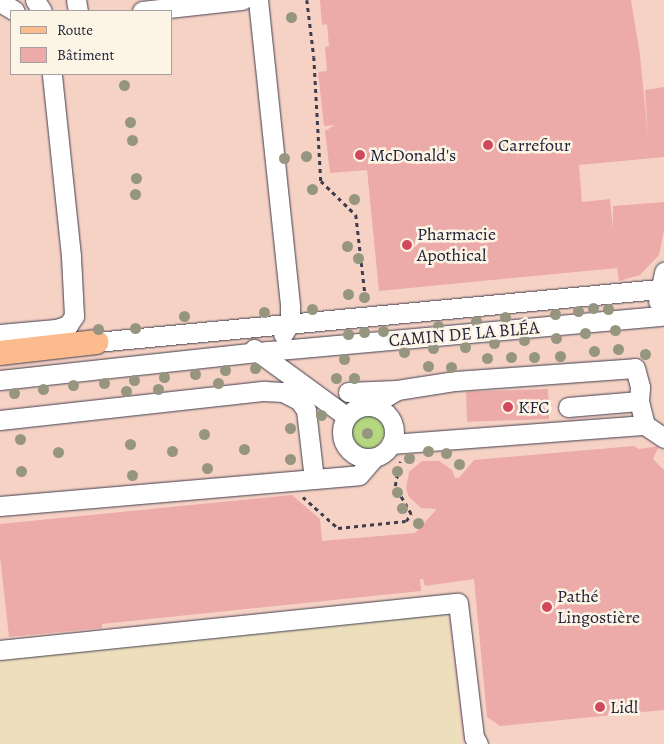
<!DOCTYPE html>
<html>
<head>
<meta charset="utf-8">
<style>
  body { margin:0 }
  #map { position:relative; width:664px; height:744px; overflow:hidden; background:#eddfbc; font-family:Alegreya,serif }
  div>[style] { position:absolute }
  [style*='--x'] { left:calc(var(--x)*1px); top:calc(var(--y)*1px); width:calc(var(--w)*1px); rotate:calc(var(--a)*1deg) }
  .built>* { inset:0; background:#f6d2c5 }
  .green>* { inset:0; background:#b4d77f }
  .round { border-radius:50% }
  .building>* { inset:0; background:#ecaba9; transform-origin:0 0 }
  .path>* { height:2.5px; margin-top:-1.25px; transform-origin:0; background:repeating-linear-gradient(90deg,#403e4e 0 4px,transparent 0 8px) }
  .roads { filter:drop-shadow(0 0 1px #403e4e) drop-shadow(0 0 1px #403e4e) }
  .minor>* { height:19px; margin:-9.5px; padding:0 9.5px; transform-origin:9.5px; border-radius:9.5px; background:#fff }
  .minor>.ring { margin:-9.5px; padding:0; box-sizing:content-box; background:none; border:19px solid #fff; border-radius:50% }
  .major>* { height:24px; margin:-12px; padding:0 12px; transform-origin:12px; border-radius:12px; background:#fbbb8c }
  .trees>* { width:11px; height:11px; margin:-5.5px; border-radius:50%; background:#969580 }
  .dots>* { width:14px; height:14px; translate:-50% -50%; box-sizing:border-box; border:2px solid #fcf5e5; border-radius:50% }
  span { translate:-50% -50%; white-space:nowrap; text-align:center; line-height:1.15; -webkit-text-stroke:5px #fcf5e5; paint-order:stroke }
  .poi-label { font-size:18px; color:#22223b }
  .left { translate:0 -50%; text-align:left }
  .street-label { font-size:18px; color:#22223b }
  .legend { position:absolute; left:10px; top:10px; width:162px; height:65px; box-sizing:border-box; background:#fcf5e5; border:1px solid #a5a1a1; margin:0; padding:6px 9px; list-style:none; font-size:15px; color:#22223b }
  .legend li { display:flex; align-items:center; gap:10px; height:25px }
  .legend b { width:25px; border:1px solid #a5a1a1 }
</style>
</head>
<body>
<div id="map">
  <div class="built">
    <div style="clip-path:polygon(evenodd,0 0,664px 0,664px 744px,462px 744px,447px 612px,0 655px,0 0,11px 11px,171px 11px,171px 74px,11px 74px,11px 11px)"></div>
  </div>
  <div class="green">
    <div class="round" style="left:346px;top:412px;width:38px;height:38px"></div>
  </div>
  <div class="building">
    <div style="clip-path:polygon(320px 0,631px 0,640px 55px,648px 136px,645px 90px,664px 87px,664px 157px,579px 165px,582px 202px,610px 199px,613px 229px,613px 206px,664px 202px,664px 230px,659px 255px,640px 275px,619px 281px,617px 268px,379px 291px,367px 170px,330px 173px,325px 131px,335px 125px,324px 126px,318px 72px,327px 71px,325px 47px,329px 46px,327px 24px,322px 25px)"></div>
    <div style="left:548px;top:389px;width:30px;height:82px;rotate:88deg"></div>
    <div style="clip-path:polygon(634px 446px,639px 449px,659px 446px,653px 459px,664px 470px,664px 710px,500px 726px,487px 717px,474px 579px,425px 586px,423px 579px,420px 579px,421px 591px,102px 624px,102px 628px,9px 637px,0 557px,0 524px,292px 495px,320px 519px,322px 541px,415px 533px,437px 509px,421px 508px,409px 497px,406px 489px,409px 472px,422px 461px,439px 461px,452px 470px,455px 478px,459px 478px,474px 460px)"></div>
  </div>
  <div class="path">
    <div style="--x:307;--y:0;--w:57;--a:83"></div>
    <div style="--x:314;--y:57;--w:124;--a:86.8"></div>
    <div style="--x:321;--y:181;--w:49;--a:44.2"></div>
    <div style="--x:356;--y:215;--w:79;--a:83.4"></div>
    <div style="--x:303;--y:497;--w:47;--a:41.5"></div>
    <div style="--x:338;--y:528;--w:68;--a:-5.9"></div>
    <div style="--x:406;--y:521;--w:9;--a:-54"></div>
    <div style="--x:411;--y:514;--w:32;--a:-120"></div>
    <div style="--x:395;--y:486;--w:25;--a:-79"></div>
  </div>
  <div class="roads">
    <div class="minor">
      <div style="--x:35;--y:0;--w:13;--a:58"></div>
      <div style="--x:76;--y:0;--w:11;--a:80"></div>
      <div style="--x:258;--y:0;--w:309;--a:84"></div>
      <div style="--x:290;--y:307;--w:16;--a:90"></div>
      <div style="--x:290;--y:323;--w:13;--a:122"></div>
      <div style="--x:0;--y:2;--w:17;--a:31"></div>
      <div style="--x:142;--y:11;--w:101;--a:-6.3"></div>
      <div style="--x:658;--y:301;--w:30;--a:-78"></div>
      <div style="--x:0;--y:334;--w:56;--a:-5.1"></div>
      <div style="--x:56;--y:329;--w:13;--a:-18"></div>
      <div style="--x:68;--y:325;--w:11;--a:-56"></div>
      <div style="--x:74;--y:316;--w:60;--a:-92.9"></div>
      <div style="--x:71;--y:256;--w:183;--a:-96"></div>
      <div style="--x:96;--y:342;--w:565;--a:-5.38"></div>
      <div style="--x:254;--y:349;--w:114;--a:36.1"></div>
      <div style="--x:0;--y:380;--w:270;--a:-6.2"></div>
      <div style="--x:268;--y:351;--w:395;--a:-5.1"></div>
      <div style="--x:348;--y:392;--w:48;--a:-2.4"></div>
      <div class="ring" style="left:342px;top:406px;width:33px;height:33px"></div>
      <div style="--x:379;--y:407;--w:9;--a:-69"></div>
      <div style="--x:382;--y:399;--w:17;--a:-31"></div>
      <div style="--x:397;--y:390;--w:59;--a:-8.8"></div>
      <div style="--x:455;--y:381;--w:180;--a:-4.1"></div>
      <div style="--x:635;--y:368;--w:20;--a:75"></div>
      <div style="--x:640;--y:387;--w:14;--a:94"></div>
      <div style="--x:639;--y:401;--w:25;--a:76"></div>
      <div style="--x:568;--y:407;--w:71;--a:-4.8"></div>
      <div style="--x:0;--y:420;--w:266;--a:-6.3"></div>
      <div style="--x:264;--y:391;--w:19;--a:3"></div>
      <div style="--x:283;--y:392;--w:18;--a:27"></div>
      <div style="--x:299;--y:400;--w:12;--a:55"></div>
      <div style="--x:306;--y:410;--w:69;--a:83.4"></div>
      <div style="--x:391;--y:444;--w:255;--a:-4.3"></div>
      <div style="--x:645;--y:425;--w:23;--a:34"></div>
      <div style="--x:0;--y:506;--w:360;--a:-4.9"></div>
      <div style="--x:359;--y:475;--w:23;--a:-49"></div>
      <div style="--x:0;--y:650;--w:460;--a:-5.9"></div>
      <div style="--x:458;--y:603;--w:135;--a:83.2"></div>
      <div style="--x:474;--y:737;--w:8;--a:60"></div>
    </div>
    <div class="major">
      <div style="--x:0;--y:353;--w:97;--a:-6.5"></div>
    </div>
  </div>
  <div class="trees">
    <div style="left:291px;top:17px"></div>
    <div style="left:124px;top:85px"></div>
    <div style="left:130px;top:122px"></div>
    <div style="left:132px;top:140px"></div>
    <div style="left:306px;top:156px"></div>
    <div style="left:284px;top:158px"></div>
    <div style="left:136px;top:178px"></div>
    <div style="left:312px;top:189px"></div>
    <div style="left:135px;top:194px"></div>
    <div style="left:354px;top:199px"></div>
    <div style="left:347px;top:246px"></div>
    <div style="left:358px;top:258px"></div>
    <div style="left:348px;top:294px"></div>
    <div style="left:364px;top:297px"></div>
    <div style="left:593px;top:308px"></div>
    <div style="left:312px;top:309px"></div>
    <div style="left:608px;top:309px"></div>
    <div style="left:578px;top:311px"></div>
    <div style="left:264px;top:312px"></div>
    <div style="left:555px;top:314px"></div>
    <div style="left:184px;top:316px"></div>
    <div style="left:505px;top:317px"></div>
    <div style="left:476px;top:321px"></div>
    <div style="left:438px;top:326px"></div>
    <div style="left:135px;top:328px"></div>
    <div style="left:98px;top:329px"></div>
    <div style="left:615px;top:330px"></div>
    <div style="left:383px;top:331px"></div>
    <div style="left:364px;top:332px"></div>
    <div style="left:585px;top:333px"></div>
    <div style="left:348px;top:334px"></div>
    <div style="left:556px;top:338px"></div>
    <div style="left:524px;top:340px"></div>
    <div style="left:494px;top:343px"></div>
    <div style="left:465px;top:347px"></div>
    <div style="left:433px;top:348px"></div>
    <div style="left:618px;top:349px"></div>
    <div style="left:594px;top:351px"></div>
    <div style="left:404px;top:352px"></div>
    <div style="left:645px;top:354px"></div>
    <div style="left:560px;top:356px"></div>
    <div style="left:511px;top:357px"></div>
    <div style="left:534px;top:357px"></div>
    <div style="left:487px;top:358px"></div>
    <div style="left:344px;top:359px"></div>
    <div style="left:428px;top:366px"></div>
    <div style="left:451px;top:367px"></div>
    <div style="left:255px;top:368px"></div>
    <div style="left:225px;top:370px"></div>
    <div style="left:195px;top:374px"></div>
    <div style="left:164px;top:377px"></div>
    <div style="left:336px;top:378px"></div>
    <div style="left:354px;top:378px"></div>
    <div style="left:134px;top:380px"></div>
    <div style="left:104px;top:383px"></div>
    <div style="left:218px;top:383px"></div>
    <div style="left:73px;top:385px"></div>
    <div style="left:43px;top:389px"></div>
    <div style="left:158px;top:389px"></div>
    <div style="left:126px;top:391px"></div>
    <div style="left:14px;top:393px"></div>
    <div style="left:321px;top:415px"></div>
    <div style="left:290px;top:428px"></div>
    <div style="left:367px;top:433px"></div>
    <div style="left:204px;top:434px"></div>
    <div style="left:20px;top:439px"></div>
    <div style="left:130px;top:444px"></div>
    <div style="left:244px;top:449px"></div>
    <div style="left:172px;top:451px"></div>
    <div style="left:428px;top:451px"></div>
    <div style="left:58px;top:452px"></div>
    <div style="left:446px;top:453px"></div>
    <div style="left:409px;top:458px"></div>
    <div style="left:290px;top:459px"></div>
    <div style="left:459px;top:464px"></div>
    <div style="left:207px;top:468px"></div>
    <div style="left:21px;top:471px"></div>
    <div style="left:397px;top:471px"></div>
    <div style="left:132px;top:475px"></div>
    <div style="left:397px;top:492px"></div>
    <div style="left:402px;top:508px"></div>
    <div style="left:418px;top:523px"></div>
  </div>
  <div class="dots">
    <div style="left:488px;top:145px;background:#d1495b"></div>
    <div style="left:360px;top:155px;background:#d1495b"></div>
    <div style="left:407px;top:245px;background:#d1495b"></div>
    <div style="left:508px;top:407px;background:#d1495b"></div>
    <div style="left:547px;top:607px;background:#d1495b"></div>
    <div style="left:600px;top:707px;background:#d1495b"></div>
  </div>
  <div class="poi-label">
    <span class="left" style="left:498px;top:145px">Carrefour</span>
    <span class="left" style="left:370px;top:155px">McDonald's</span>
    <span class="left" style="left:417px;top:245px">Pharmacie<br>Apothical</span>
    <span class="left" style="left:518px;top:407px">KFC</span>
    <span class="left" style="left:557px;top:607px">Pathé<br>Lingostière</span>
    <span class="left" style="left:610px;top:707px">Lidl</span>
  </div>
  <div class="street-label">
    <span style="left:464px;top:334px;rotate:-5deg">CAMIN DE LA BLÉA</span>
  </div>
  <ul class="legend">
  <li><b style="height:6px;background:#fbbb8c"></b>Route</li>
  <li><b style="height:14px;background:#ecaba9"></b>Bâtiment</li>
  </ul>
</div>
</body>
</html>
